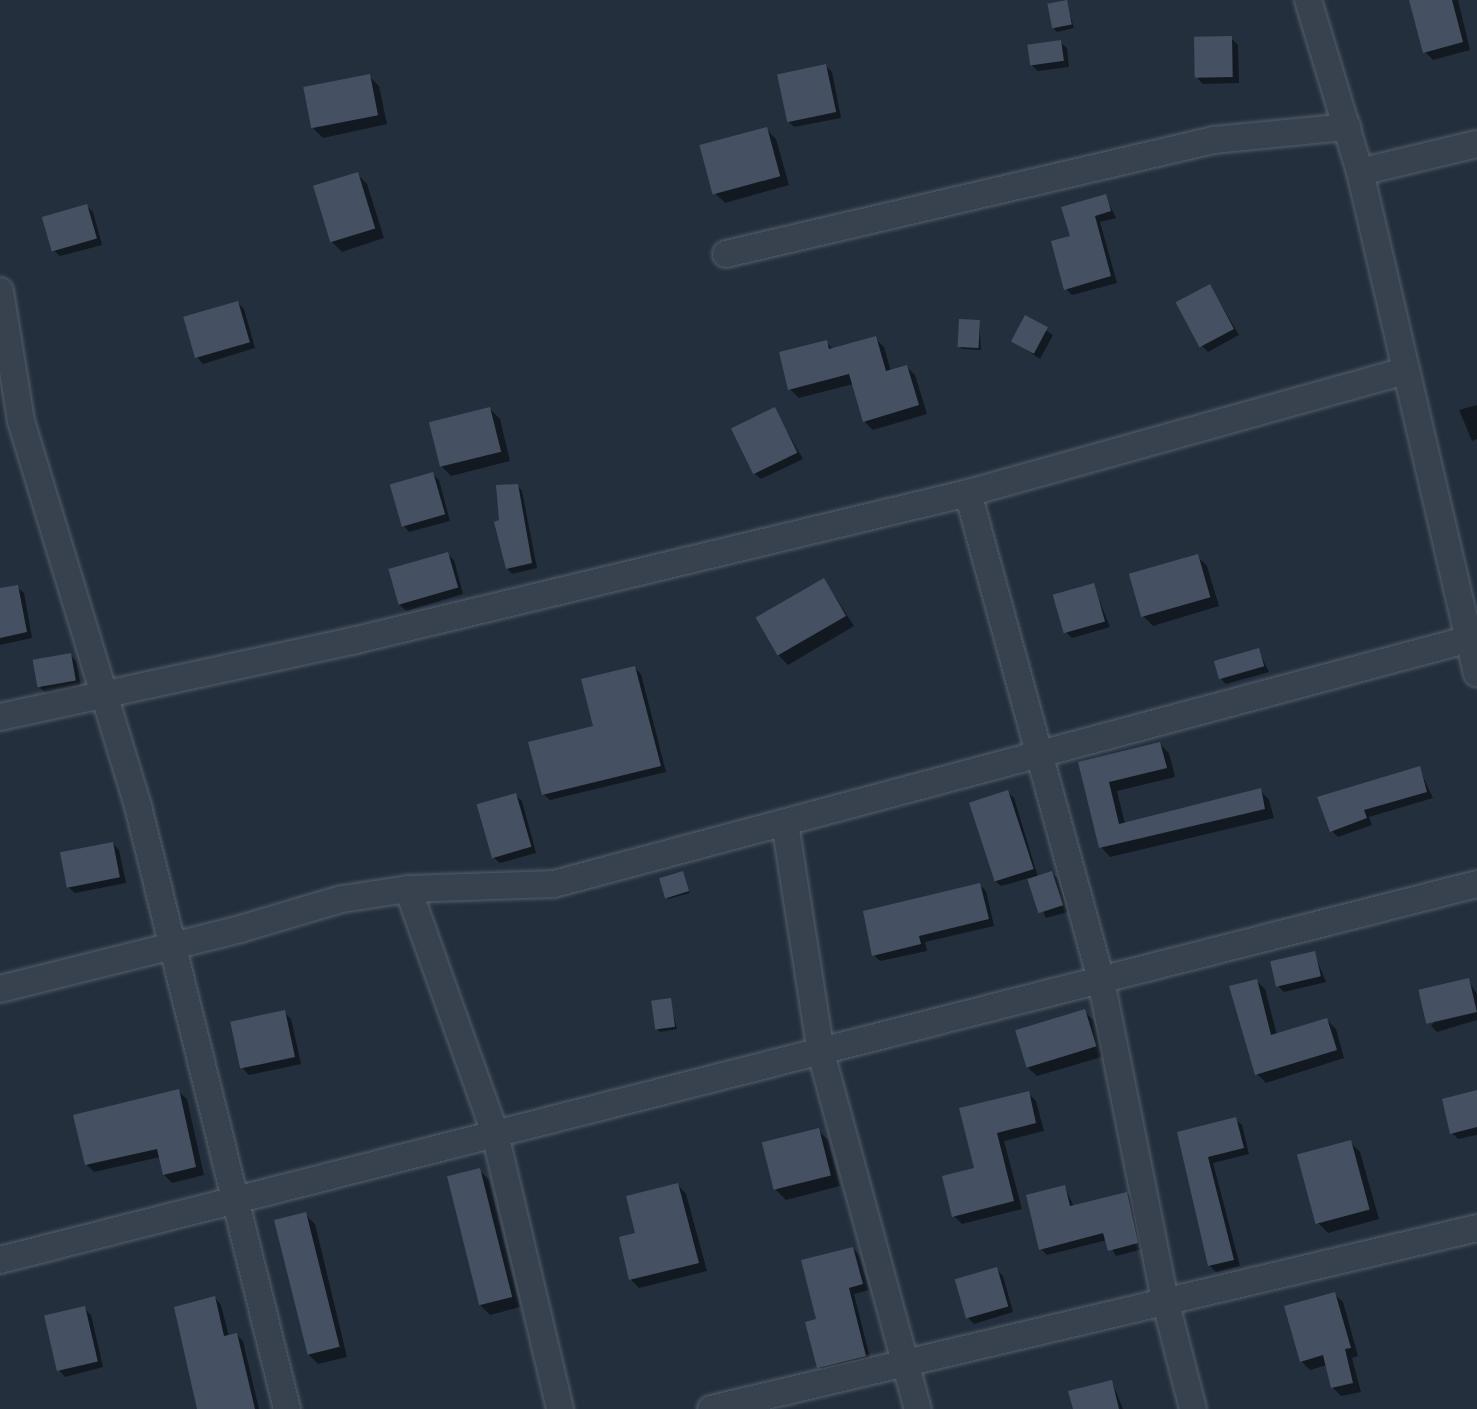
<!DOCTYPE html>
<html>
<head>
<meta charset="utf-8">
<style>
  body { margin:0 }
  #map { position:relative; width:1477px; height:1409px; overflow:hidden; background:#242f3e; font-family:Poppins,sans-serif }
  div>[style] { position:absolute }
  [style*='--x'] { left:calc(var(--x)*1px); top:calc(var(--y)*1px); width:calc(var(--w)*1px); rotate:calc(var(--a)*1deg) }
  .shadow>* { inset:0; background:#0007 }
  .building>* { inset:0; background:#455162; transform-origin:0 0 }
  .roads { filter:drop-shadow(0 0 2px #565f6c) drop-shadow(0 0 2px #565f6c) }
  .minor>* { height:26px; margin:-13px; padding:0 13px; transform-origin:13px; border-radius:13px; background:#38414e }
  span { translate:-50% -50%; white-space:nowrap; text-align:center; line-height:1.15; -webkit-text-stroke:5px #1d2633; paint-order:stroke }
</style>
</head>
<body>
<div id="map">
  <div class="shadow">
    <div style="clip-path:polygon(1413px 0,1458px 0,1470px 50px,1433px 60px,1425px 52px)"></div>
    <div style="clip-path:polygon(1066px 2px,1074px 28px,1057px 32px,1054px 29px)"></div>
    <div style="clip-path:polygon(1231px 38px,1238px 45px,1239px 83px,1203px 84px,1197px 78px)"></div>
    <div style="clip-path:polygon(1060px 42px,1067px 48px,1069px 67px,1038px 71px,1031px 65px)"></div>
    <div style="clip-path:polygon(826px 66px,832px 72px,841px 118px,794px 127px,788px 121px)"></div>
    <div style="clip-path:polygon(369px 76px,379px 86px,387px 124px,323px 138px,313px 128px)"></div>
    <div style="clip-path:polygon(766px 129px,776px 139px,789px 185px,725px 203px,715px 193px)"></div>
    <div style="clip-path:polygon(357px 174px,367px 184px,384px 238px,342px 252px,332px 242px)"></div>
    <div style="clip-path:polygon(1105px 196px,1116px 218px,1100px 222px,1117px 283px,1072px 295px,1066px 289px,1072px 237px)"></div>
    <div style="clip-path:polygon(87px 206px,93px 212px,102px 245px,60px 256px,53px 250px)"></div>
    <div style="clip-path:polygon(1210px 286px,1239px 335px,1208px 352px,1202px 346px)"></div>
    <div style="clip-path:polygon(238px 303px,244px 309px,255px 348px,203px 364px,197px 357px)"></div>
    <div style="clip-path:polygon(1026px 317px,1053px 335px,1040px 359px,1013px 341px)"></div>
    <div style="clip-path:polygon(979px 321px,981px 350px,962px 349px,959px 347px)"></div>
    <div style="clip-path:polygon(875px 338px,884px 347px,891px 371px,907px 367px,915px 375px,927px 414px,873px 430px,864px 421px,853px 384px,799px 398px,790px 389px,826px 342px,834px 350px)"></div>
    <div style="clip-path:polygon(1477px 405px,1477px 439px,1472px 441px,1459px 410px)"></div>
    <div style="clip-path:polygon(490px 409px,500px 419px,510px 461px,451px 476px,441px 466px)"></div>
    <div style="clip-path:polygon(774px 409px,803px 459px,761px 479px,754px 473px)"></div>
    <div style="clip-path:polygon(432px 474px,439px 480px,450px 521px,409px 532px,403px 525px)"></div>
    <div style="clip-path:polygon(517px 485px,522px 491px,537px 568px,512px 574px,507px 568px)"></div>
    <div style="clip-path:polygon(447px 554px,454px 560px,463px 594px,406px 611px,399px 604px)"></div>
    <div style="clip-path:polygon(1197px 556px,1207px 566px,1219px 606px,1153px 626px,1143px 616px,1131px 575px)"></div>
    <div style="clip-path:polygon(824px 580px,854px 626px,788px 665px,778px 655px)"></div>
    <div style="clip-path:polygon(1093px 585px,1110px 627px,1072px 638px,1066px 632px)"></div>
    <div style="clip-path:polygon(17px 587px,24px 593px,32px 638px,0 645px,0 590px)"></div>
    <div style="clip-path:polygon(1258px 650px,1269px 672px,1226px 684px,1220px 678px)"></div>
    <div style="clip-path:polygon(70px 655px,76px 661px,81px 687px,47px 694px,40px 688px)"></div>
    <div style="clip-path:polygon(635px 668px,641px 674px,666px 772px,550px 800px,543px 794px)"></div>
    <div style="clip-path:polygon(1160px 744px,1169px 753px,1175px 777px,1117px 791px,1125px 824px,1260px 790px,1269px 800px,1274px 818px,1110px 857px,1101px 847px,1080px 763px)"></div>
    <div style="clip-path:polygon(1419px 768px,1433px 798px,1369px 817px,1372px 825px,1338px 837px,1332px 831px)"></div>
    <div style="clip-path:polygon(1008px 792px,1014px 798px,1038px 877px,1052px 873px,1058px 879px,1068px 912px,1046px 918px,1029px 878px,1001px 886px,994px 880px)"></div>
    <div style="clip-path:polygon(515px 795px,522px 801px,536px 853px,500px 863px,493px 857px)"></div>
    <div style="clip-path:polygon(113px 844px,119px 850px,126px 883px,75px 893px,68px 887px)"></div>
    <div style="clip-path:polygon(683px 873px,690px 893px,668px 899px,666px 897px)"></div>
    <div style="clip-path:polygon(980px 885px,986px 891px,994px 926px,925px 942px,927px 951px,880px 961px,874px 955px)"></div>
    <div style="clip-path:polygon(1314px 953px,1326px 982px,1284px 992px,1278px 986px)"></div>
    <div style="clip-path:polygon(1256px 980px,1265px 989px,1277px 1035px,1327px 1020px,1336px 1029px,1344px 1058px,1266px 1083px,1257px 1074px)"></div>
    <div style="clip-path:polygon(1468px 980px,1477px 994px,1477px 1020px,1437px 1032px,1431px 1026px)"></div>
    <div style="clip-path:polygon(670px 1000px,677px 1029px,660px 1032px,657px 1029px)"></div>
    <div style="clip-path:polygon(1084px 1011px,1094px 1021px,1105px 1056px,1037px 1076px,1027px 1067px,1017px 1031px)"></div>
    <div style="clip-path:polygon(284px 1012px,291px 1019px,301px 1064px,249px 1075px,243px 1069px)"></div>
    <div style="clip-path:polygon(178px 1091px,187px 1099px,204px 1175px,172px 1183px,164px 1175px,160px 1157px,94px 1172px,86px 1164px)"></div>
    <div style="clip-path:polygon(1477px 1092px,1477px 1135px,1458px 1139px,1452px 1133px)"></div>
    <div style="clip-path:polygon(1028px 1093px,1036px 1101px,1044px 1131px,1004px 1141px,1022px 1209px,962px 1224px,954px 1216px,976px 1169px,961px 1110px)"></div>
    <div style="clip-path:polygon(1235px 1119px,1242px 1125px,1249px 1154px,1213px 1163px,1240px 1266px,1216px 1272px,1210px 1266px,1179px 1133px)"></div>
    <div style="clip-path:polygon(818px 1130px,828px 1140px,840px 1186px,786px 1200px,776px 1190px)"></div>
    <div style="clip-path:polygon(1350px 1142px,1360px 1152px,1379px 1219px,1328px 1233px,1318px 1223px)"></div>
    <div style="clip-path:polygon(479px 1170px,489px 1180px,520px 1307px,490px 1315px,480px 1305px)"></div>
    <div style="clip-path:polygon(678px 1185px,686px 1194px,707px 1271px,639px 1288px,630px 1279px,637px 1234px)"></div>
    <div style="clip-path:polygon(1065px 1187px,1074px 1207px,1127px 1193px,1133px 1200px,1143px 1249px,1116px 1256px,1107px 1240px,1047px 1255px,1041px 1249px)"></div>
    <div style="clip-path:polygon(305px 1214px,315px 1224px,347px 1357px,318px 1364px,308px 1354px)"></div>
    <div style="clip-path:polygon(853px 1248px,859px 1255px,869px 1290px,854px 1294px,871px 1362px,825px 1373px,819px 1367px,818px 1320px)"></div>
    <div style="clip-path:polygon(996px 1269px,1003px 1276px,1013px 1312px,974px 1324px,967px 1317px)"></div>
    <div style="clip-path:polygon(1334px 1294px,1343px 1302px,1358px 1356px,1352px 1358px,1361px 1392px,1341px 1396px,1333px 1388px,1327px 1365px,1310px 1370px,1301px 1361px)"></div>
    <div style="clip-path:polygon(215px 1298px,221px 1305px,229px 1337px,237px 1335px,243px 1341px,259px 1409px,199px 1409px)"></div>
    <div style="clip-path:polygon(84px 1308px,91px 1315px,103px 1367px,65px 1377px,59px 1370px)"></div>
    <div style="clip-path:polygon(1112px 1382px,1123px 1409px,1075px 1409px)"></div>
  </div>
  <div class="building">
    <div style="left:1067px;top:0;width:25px;height:20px;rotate:79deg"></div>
    <div style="clip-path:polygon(1409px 0,1452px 0,1463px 42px,1423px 53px)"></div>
    <div style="left:1232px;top:36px;width:41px;height:38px;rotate:89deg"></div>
    <div style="left:1061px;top:40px;width:21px;height:34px;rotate:82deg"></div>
    <div style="left:826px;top:64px;width:49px;height:50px;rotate:78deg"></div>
    <div style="left:370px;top:74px;width:42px;height:68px;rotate:79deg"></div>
    <div style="left:767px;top:127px;width:51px;height:70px;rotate:75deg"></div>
    <div style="left:358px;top:172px;width:59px;height:47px;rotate:73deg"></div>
    <div style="clip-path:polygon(1106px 194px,1111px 211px,1095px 216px,1111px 276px,1064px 290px,1051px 241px,1070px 236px,1061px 207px)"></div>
    <div style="left:87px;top:204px;width:36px;height:47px;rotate:74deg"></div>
    <div style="left:1210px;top:284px;width:51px;height:39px;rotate:62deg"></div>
    <div style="left:238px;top:301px;width:43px;height:57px;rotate:74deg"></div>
    <div style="left:1025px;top:315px;width:26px;height:30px;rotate:28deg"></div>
    <div style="left:959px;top:319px;width:21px;height:28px;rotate:3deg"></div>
    <div style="clip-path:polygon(876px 336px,886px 371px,907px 365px,919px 405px,863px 422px,849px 374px,788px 390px,779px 352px,827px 340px,829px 349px)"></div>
    <div style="left:490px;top:407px;width:46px;height:63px;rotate:76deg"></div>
    <div style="left:775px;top:407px;width:51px;height:49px;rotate:64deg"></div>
    <div style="left:433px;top:472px;width:44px;height:45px;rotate:74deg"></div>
    <div style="clip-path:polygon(518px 484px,532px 563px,506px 569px,494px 522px,499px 520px,496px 485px)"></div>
    <div style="left:448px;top:552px;width:37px;height:62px;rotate:74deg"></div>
    <div style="left:1198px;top:554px;width:45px;height:72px;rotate:74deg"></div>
    <div style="left:824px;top:578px;width:44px;height:79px;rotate:60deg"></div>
    <div style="left:1094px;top:583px;width:40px;height:43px;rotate:74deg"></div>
    <div style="clip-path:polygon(18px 585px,27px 632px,0 638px,0 588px)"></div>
    <div style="left:1259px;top:648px;width:19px;height:47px;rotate:74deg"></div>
    <div style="left:71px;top:653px;width:28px;height:39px;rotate:80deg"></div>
    <div style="clip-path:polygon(635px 666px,661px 766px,542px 795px,528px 742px,593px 726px,581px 679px)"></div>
    <div style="clip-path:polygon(1160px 742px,1167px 768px,1109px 782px,1119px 824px,1261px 788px,1265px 809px,1099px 848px,1078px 762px)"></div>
    <div style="clip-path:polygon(1420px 766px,1427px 792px,1364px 810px,1367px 818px,1330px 832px,1317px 797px)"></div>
    <div style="left:1008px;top:790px;width:83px;height:41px;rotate:72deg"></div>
    <div style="left:516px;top:793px;width:56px;height:41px;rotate:74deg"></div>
    <div style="left:113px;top:842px;width:36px;height:54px;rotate:79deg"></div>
    <div style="left:683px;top:871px;width:21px;height:25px;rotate:73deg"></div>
    <div style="left:1052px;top:871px;width:36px;height:26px;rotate:72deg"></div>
    <div style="clip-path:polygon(980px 883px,989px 919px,919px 936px,921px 944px,872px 956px,863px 911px)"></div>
    <div style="left:1315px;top:951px;width:26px;height:46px;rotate:77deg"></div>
    <div style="left:1469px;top:978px;width:35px;height:52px;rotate:77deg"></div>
    <div style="clip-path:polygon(1257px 979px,1271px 1035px,1327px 1018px,1337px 1050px,1255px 1075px,1229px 986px)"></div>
    <div style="left:671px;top:998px;width:29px;height:20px;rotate:82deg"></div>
    <div style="left:1085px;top:1009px;width:39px;height:73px;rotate:73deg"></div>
    <div style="left:285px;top:1010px;width:48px;height:56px;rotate:78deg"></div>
    <div style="clip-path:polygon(179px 1089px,196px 1167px,163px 1175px,157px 1149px,85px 1165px,73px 1115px)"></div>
    <div style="clip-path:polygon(1477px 1090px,1477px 1127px,1450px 1134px,1442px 1099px)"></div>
    <div style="clip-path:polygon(1029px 1091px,1036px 1123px,997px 1133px,1014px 1201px,952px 1217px,942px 1176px,974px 1168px,959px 1108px)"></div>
    <div style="clip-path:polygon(1236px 1117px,1244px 1148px,1208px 1157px,1234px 1260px,1208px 1266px,1177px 1132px)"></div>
    <div style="left:819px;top:1128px;width:49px;height:59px;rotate:76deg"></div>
    <div style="left:1351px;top:1140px;width:72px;height:56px;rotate:75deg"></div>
    <div style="left:480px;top:1168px;width:133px;height:34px;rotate:76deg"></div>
    <div style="clip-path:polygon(678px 1183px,699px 1263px,629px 1280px,619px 1237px,635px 1233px,626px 1196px)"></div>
    <div style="clip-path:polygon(1065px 1185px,1070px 1206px,1127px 1192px,1138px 1243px,1108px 1251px,1103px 1233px,1039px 1250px,1026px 1195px)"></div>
    <div style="left:306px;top:1212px;width:139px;height:33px;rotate:76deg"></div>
    <div style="clip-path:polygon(853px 1247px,863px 1284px,849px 1288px,866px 1356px,817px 1368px,805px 1322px,816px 1319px,801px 1260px)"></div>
    <div style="left:997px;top:1267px;width:41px;height:44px;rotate:74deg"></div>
    <div style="clip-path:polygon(1335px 1292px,1351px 1348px,1345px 1349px,1353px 1383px,1331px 1388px,1323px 1355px,1300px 1362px,1284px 1306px)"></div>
    <div style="clip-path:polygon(215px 1296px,224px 1336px,237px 1333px,255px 1409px,197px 1409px,174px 1307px)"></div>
    <div style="left:85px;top:1306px;width:57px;height:42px;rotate:77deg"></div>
    <div style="clip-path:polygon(1112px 1380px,1119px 1409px,1073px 1409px,1068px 1391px)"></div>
  </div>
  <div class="roads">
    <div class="minor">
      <div style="--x:1308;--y:0;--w:180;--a:73.2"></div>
      <div style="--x:1360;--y:172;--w:515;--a:76.88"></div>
      <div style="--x:1360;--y:172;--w:120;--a:-13.5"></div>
      <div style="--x:726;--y:254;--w:501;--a:-13.15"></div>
      <div style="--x:1214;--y:140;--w:134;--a:-5.6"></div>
      <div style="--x:0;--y:291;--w:132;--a:80.8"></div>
      <div style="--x:21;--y:421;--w:402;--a:73.1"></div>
      <div style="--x:138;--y:806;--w:621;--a:76.12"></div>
      <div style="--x:968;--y:493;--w:505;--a:74.72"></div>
      <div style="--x:1101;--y:980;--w:326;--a:78.7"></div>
      <div style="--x:1165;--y:1300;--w:113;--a:75.6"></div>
      <div style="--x:0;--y:717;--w:360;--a:-12.2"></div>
      <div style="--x:352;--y:641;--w:634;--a:-13.51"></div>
      <div style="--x:968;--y:493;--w:455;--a:-15.6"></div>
      <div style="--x:785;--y:823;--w:233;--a:81.1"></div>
      <div style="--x:821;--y:1053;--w:369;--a:74.8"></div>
      <div style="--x:408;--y:889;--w:260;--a:70.4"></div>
      <div style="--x:495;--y:1134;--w:283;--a:76.7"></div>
      <div style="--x:0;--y:989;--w:247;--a:-14"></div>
      <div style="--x:240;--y:929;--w:106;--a:-16.4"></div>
      <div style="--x:342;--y:899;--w:67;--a:-8.6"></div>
      <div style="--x:408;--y:889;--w:146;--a:-2"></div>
      <div style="--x:554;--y:884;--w:955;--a:-14.98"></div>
      <div style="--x:0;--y:1260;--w:1524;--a:-14.28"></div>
      <div style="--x:711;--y:1409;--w:787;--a:-13.29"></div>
    </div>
  </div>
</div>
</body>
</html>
